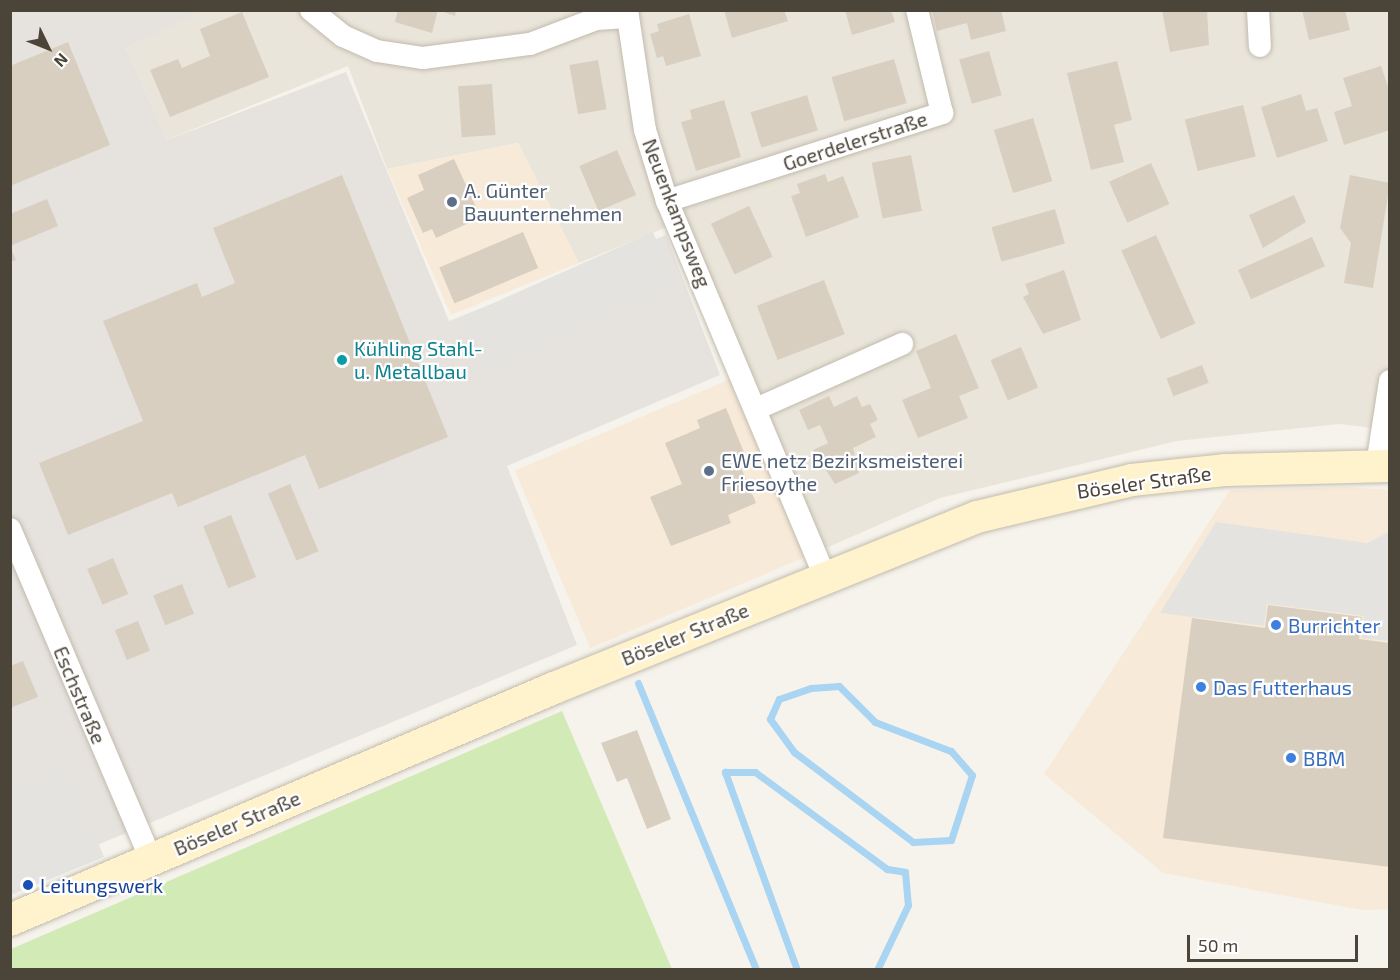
<!DOCTYPE html>
<html>
<head>
<meta charset="utf-8">
<style>
  body { margin:0 }
  #map { position:relative; width:1400px; height:980px; overflow:hidden; background:#f6f3ec; font-family:"Exo 2",sans-serif }
  div>[style] { position:absolute }
  [style*='--x'] { left:calc(var(--x)*1px); top:calc(var(--y)*1px); width:calc(var(--w)*1px); rotate:calc(var(--a)*1deg) }
  .residential>* { inset:0; background:#eae5da }
  .commercial>* { inset:0; background:#f7ead8; transform-origin:0 0 }
  .industrial>* { inset:0; background:#e6e2dd }
  .green>* { inset:0; background:#d2eab5 }
  .parking>* { inset:0; background:#e5e3e0; transform-origin:0 0 }
  .stream>* { height:7px; margin:-3.5px; padding:0 3.5px; transform-origin:3.5px; border-radius:3.5px; background:#a9d4f2 }
  .building>* { inset:0; background:#d8cfc1; transform-origin:0 0 }
  .roads { filter:drop-shadow(0 0 2px #c2bbae) drop-shadow(0 0 2px #c2bbae) }
  .minor>* { height:22px; margin:-11px; padding:0 11px; transform-origin:11px; border-radius:11px; background:#fff }
  .secondary>* { height:32px; margin:-16px; padding:0 16px; transform-origin:16px; border-radius:16px; background:#fff3cd }
  .dots>* { width:16px; height:16px; translate:-50% -50%; box-sizing:border-box; border:3px solid #fff; border-radius:50% }
  span { translate:-50% -50%; white-space:nowrap; text-align:center; line-height:1.15; -webkit-text-stroke:4.5px #fff; paint-order:stroke }
  .street-label { font-size:20px; color:#4b4439 }
  .service-label { font-size:20px; color:#4e5e75 }
  .left { translate:0 -50%; text-align:left }
  .culture-label { font-size:20px; color:#0d838f }
  .shop-label { font-size:20px; color:#366cbe }
  .transit-label { font-size:20px; color:#164399 }
  .frame { position:absolute; inset:0; border:12px solid #4b4439; pointer-events:none }
  .north { position:absolute; left:18px; top:18px; width:60px; height:60px; -webkit-text-stroke:4px #fff; paint-order:stroke; rotate:133deg; font-size:16px; font-weight:700; line-height:24px; text-align:center; color:#4b4439 }
  .north::after { content:''; display:block; margin:auto; width:21px; height:27px; background:#4b4439; clip-path:polygon(50% 0,100% 100%,50% 72%,0 100%) }
  .scale { position:absolute; left:1187px; top:935px; width:171px; height:27px; box-sizing:border-box; border:3px solid #4b4439; border-top:0; padding-left:8px; font-size:18px; line-height:21px; white-space:nowrap; color:#4b4439; -webkit-text-stroke:4px #fff; paint-order:stroke }
</style>
</head>
<body>
<div id="map">
  <div class="residential">
    <div style="clip-path:polygon(201px 10px,1389px 11px,1389px 430px,1340px 424px,1177px 441px,940px 498px,808px 556px,669px 226px,579px 263px,518px 143px,387px 169px,348px 66px,167px 140px,126px 48px)"></div>
  </div>
  <div class="commercial">
    <div style="clip-path:polygon(518px 143px,579px 263px,451px 315px,387px 169px)"></div>
    <div style="left:733px;top:378px;width:193px;height:237px;rotate:67deg"></div>
    <div style="clip-path:polygon(1348px 487px,1389px 490px,1389px 909px,1362px 910px,1163px 873px,1044px 774px,1230px 490px)"></div>
  </div>
  <div class="industrial">
    <div style="clip-path:polygon(11px 11px,201px 11px,126px 48px,167px 140px,346px 72px,449px 321px,666px 235px,720px 375px,507px 466px,577px 645px,11px 881px)"></div>
  </div>
  <div class="green">
    <div style="clip-path:polygon(562px 711px,672px 969px,11px 969px,11px 949px)"></div>
  </div>
  <div class="parking">
    <div style="left:653px;top:232px;width:61px;height:210px;rotate:66deg"></div>
    <div style="clip-path:polygon(1216px 522px,1367px 543px,1389px 532px,1389px 641px,1362px 638px,1364px 616px,1267px 604px,1264px 626px,1160px 613px)"></div>
    <div style="clip-path:polygon(67px 765px,104px 857px,11px 895px,11px 779px,14px 787px)"></div>
  </div>
  <div class="stream">
    <div style="--x:638;--y:683;--w:310;--a:67.6"></div>
    <div style="--x:839;--y:686;--w:51;--a:45"></div>
    <div style="--x:875;--y:722;--w:81;--a:20.9"></div>
    <div style="--x:951;--y:751;--w:32;--a:49"></div>
    <div style="--x:972;--y:775;--w:68;--a:107.9"></div>
    <div style="--x:951;--y:840;--w:38;--a:177"></div>
    <div style="--x:913;--y:842;--w:149;--a:-142.9"></div>
    <div style="--x:794;--y:752;--w:41;--a:-126"></div>
    <div style="--x:770;--y:719;--w:22;--a:-66"></div>
    <div style="--x:779;--y:699;--w:34;--a:-19"></div>
    <div style="--x:811;--y:688;--w:28;--a:-4"></div>
    <div style="--x:797;--y:970;--w:211;--a:-110"></div>
    <div style="--x:725;--y:772;--w:30;--a:0"></div>
    <div style="--x:755;--y:772;--w:164;--a:36.3"></div>
    <div style="--x:887;--y:869;--w:18;--a:9"></div>
    <div style="--x:905;--y:872;--w:33;--a:85"></div>
    <div style="--x:908;--y:905;--w:72;--a:115.5"></div>
  </div>
  <div class="building">
    <div style="clip-path:polygon(398px 10px,438px 10px,432px 33px,395px 22px)"></div>
    <div style="clip-path:polygon(438px 10px,456px 10px,455px 16px)"></div>
    <div style="clip-path:polygon(724px 10px,784px 10px,788px 21px,732px 38px)"></div>
    <div style="clip-path:polygon(845px 10px,891px 10px,895px 22px,852px 35px)"></div>
    <div style="clip-path:polygon(932px 10px,1001px 10px,1006px 31px,971px 40px,967px 23px,937px 31px)"></div>
    <div style="clip-path:polygon(1162px 10px,1207px 10px,1209px 45px,1170px 52px)"></div>
    <div style="clip-path:polygon(1302px 10px,1345px 10px,1350px 30px,1309px 40px)"></div>
    <div style="clip-path:polygon(242px 12px,269px 77px,170px 117px,150px 70px,178px 59px,182px 68px,210px 56px,200px 29px)"></div>
    <div style="clip-path:polygon(689px 14px,701px 56px,666px 66px,663px 56px,657px 58px,650px 34px,659px 31px,657px 24px)"></div>
    <div style="clip-path:polygon(68px 42px,110px 145px,10px 186px,10px 66px)"></div>
    <div style="left:989px;top:51px;width:46px;height:31px;rotate:74deg"></div>
    <div style="left:894px;top:59px;width:46px;height:65px;rotate:74deg"></div>
    <div style="left:598px;top:60px;width:50px;height:29px;rotate:80deg"></div>
    <div style="clip-path:polygon(1117px 61px,1132px 120px,1114px 125px,1124px 162px,1091px 170px,1067px 73px)"></div>
    <div style="clip-path:polygon(1381px 66px,1390px 92px,1390px 130px,1344px 145px,1334px 112px,1352px 106px,1343px 78px)"></div>
    <div style="left:492px;top:84px;width:51px;height:34px;rotate:86deg"></div>
    <div style="clip-path:polygon(1301px 94px,1306px 111px,1317px 108px,1328px 141px,1277px 158px,1261px 107px)"></div>
    <div style="left:807px;top:95px;width:37px;height:59px;rotate:73deg"></div>
    <div style="clip-path:polygon(724px 100px,741px 157px,696px 171px,681px 122px,692px 119px,690px 110px)"></div>
    <div style="left:1243px;top:105px;width:53px;height:60px;rotate:76deg"></div>
    <div style="left:1033px;top:118px;width:66px;height:41px;rotate:73deg"></div>
    <div style="left:617px;top:150px;width:49px;height:41px;rotate:67deg"></div>
    <div style="left:911px;top:155px;width:57px;height:40px;rotate:79deg"></div>
    <div style="clip-path:polygon(454px 159px,477px 209px,469px 213px,473px 221px,436px 238px,432px 229px,423px 233px,407px 198px,424px 190px,418px 175px)"></div>
    <div style="left:1151px;top:163px;width:45px;height:46px;rotate:66deg"></div>
    <div style="clip-path:polygon(825px 174px,828px 182px,843px 176px,859px 217px,806px 237px,791px 196px,800px 193px,797px 184px)"></div>
    <div style="clip-path:polygon(342px 175px,448px 437px,319px 489px,305px 455px,178px 507px,172px 493px,68px 535px,39px 463px,143px 421px,103px 321px,197px 283px,202px 297px,235px 283px,213px 228px)"></div>
    <div style="clip-path:polygon(1350px 175px,1390px 183px,1373px 288px,1344px 283px,1351px 243px,1340px 228px)"></div>
    <div style="clip-path:polygon(1294px 195px,1306px 222px,1263px 248px,1249px 215px)"></div>
    <div style="clip-path:polygon(47px 199px,58px 226px,10px 246px,10px 214px)"></div>
    <div style="left:749px;top:206px;width:56px;height:42px;rotate:65deg"></div>
    <div style="left:1055px;top:209px;width:36px;height:66px;rotate:74deg"></div>
    <div style="left:523px;top:232px;width:39px;height:91px;rotate:67deg"></div>
    <div style="left:1156px;top:235px;width:97px;height:38px;rotate:66deg"></div>
    <div style="left:1312px;top:237px;width:32px;height:81px;rotate:66deg"></div>
    <div style="clip-path:polygon(10px 247px,16px 260px,10px 262px)"></div>
    <div style="clip-path:polygon(1064px 270px,1081px 320px,1043px 334px,1023px 297px,1029px 294px,1025px 284px)"></div>
    <div style="left:824px;top:280px;width:58px;height:72px;rotate:69deg"></div>
    <div style="clip-path:polygon(956px 334px,979px 388px,959px 396px,968px 418px,918px 438px,902px 400px,931px 388px,916px 351px)"></div>
    <div style="left:1021px;top:347px;width:44px;height:33px;rotate:67deg"></div>
    <div style="left:1202px;top:365px;width:19px;height:38px;rotate:69deg"></div>
    <div style="clip-path:polygon(829px 396px,834px 407px,857px 396px,862px 407px,870px 404px,878px 420px,870px 424px,876px 437px,853px 448px,859px 473px,835px 484px,813px 450px,828px 443px,820px 425px,808px 430px,799px 410px)"></div>
    <div style="clip-path:polygon(726px 408px,745px 455px,737px 458px,756px 503px,728px 515px,731px 523px,671px 546px,650px 497px,682px 484px,665px 443px,700px 428px,697px 420px)"></div>
    <div style="left:290px;top:484px;width:73px;height:24px;rotate:67deg"></div>
    <div style="left:231px;top:515px;width:67px;height:30px;rotate:68deg"></div>
    <div style="left:113px;top:558px;width:39px;height:28px;rotate:67deg"></div>
    <div style="left:182px;top:584px;width:32px;height:31px;rotate:68deg"></div>
    <div style="clip-path:polygon(1268px 605px,1362px 617px,1359px 639px,1390px 643px,1390px 867px,1163px 838px,1192px 618px,1265px 628px)"></div>
    <div style="left:138px;top:621px;width:32px;height:25px;rotate:68deg"></div>
    <div style="clip-path:polygon(23px 661px,38px 697px,10px 708px,10px 666px)"></div>
    <div style="clip-path:polygon(637px 730px,671px 819px,647px 829px,627px 778px,617px 782px,601px 743px)"></div>
  </div>
  <div class="roads">
    <div class="minor">
      <div style="--x:311;--y:10;--w:41;--a:39.1"></div>
      <div style="--x:343;--y:36;--w:37;--a:24"></div>
      <div style="--x:377;--y:51;--w:47;--a:8.7"></div>
      <div style="--x:423;--y:58;--w:108;--a:-7.5"></div>
      <div style="--x:530;--y:44;--w:71;--a:-20.7"></div>
      <div style="--x:596;--y:19;--w:30;--a:-4"></div>
      <div style="--x:627;--y:10;--w:121;--a:81.5"></div>
      <div style="--x:645;--y:130;--w:74;--a:72.8"></div>
      <div style="--x:667;--y:201;--w:407;--a:67.2"></div>
      <div style="--x:1258;--y:10;--w:36;--a:87"></div>
      <div style="--x:667;--y:201;--w:289;--a:-17.7"></div>
      <div style="--x:942;--y:113;--w:106;--a:-103.6"></div>
      <div style="--x:756;--y:409;--w:160;--a:-24"></div>
      <div style="--x:1377;--y:465;--w:85;--a:-81.2"></div>
      <div style="--x:10;--y:529;--w:359;--a:66.9"></div>
    </div>
    <div class="secondary">
      <div style="--x:10;--y:920;--w:591;--a:-23.1"></div>
      <div style="--x:554;--y:688;--w:456;--a:-22"></div>
      <div style="--x:977;--y:517;--w:159;--a:-13.4"></div>
      <div style="--x:1132;--y:480;--w:95;--a:-6.1"></div>
      <div style="--x:1226;--y:470;--w:164;--a:-1.4"></div>
    </div>
  </div>
  <div class="dots">
    <div style="left:452px;top:202px;background:#5c6f8a"></div>
    <div style="left:342px;top:360px;background:#0f9aa8"></div>
    <div style="left:709px;top:471px;background:#5c6f8a"></div>
    <div style="left:1276px;top:625px;background:#3f7fe0"></div>
    <div style="left:1201px;top:687px;background:#3f7fe0"></div>
    <div style="left:1291px;top:758px;background:#3f7fe0"></div>
    <div style="left:28px;top:885px;background:#1a4fb4"></div>
  </div>
  <div class="street-label">
    <span style="left:855px;top:141px;rotate:-18deg">Goerdelerstraße</span>
    <span style="left:677px;top:213px;rotate:69deg">Neuenkampsweg</span>
    <span style="left:1144px;top:482px;rotate:-8deg">Böseler Straße</span>
    <span style="left:685px;top:634px;rotate:-22deg">Böseler Straße</span>
    <span style="left:80px;top:695px;rotate:67deg">Eschstraße</span>
    <span style="left:237px;top:823px;rotate:-23deg">Böseler Straße</span>
  </div>
  <div class="service-label">
    <span class="left" style="left:464px;top:202px">A. Günter<br>Bauunternehmen</span>
    <span class="left" style="left:721px;top:472px">EWE netz Bezirksmeisterei<br>Friesoythe</span>
  </div>
  <div class="culture-label">
    <span class="left" style="left:354px;top:360px">Kühling Stahl-<br>u. Metallbau</span>
  </div>
  <div class="shop-label">
    <span class="left" style="left:1288px;top:625px">Burrichter</span>
    <span class="left" style="left:1213px;top:687px">Das Futterhaus</span>
    <span class="left" style="left:1303px;top:758px">BBM</span>
  </div>
  <div class="transit-label">
    <span class="left" style="left:40px;top:885px">Leitungswerk</span>
  </div>
  <div class="frame"></div>
  <div class="north">N</div>
  <div class="scale">50 m</div>
</div>
</body>
</html>
